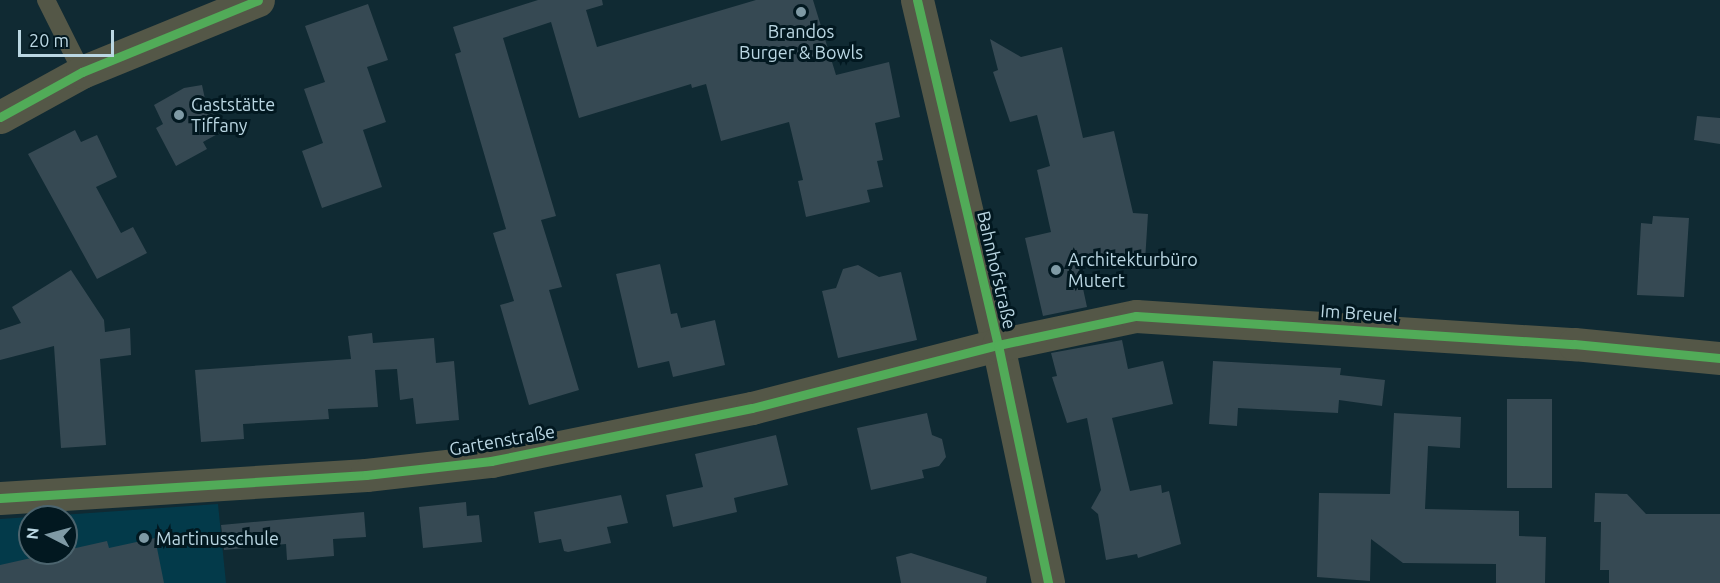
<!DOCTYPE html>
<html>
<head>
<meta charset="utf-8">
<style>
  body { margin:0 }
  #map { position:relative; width:1720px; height:583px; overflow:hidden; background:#102a33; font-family:Ubuntu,sans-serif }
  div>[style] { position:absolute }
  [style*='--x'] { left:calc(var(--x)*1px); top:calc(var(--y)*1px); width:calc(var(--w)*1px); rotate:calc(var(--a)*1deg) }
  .built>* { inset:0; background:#033a4a }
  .building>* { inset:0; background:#364953; transform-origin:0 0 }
  .service>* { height:18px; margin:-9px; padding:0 9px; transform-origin:9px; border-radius:9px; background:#545747 }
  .minor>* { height:33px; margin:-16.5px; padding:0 16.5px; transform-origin:16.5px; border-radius:16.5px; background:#545747 }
  .cycleway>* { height:9px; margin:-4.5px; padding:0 4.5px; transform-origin:4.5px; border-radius:4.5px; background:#51ab58 }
  .dots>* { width:16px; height:16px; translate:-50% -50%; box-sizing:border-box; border:3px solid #021820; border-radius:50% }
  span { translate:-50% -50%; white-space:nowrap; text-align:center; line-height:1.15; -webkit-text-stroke:6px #021820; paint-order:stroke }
  .poi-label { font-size:18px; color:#bbd7e3 }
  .left { translate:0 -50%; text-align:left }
  .street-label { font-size:18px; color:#bbd7e3 }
  .north { position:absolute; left:18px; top:505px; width:60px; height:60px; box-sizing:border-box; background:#021820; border:2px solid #4c646e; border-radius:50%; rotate:276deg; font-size:16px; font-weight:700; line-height:24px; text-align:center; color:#bbd7e3 }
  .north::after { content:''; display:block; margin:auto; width:21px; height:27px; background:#7f9aa5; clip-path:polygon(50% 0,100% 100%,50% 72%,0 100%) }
  .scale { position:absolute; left:18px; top:30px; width:96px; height:27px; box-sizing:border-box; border:3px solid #bbd7e3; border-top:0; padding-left:8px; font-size:18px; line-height:21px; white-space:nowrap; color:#bbd7e3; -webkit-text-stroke:4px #021820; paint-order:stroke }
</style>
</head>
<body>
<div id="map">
  <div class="built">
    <div style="clip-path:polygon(218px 504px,226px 583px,0 583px,0 519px,30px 517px,30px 553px,66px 553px,66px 517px,33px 517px)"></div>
  </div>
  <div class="building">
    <div style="clip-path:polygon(538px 0,602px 0,603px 5px,586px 10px,597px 47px,756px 0,813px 0,836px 75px,889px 62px,900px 117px,875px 123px,883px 160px,877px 161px,883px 187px,867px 190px,870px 202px,806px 217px,798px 181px,803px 180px,789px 122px,721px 141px,706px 84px,692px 88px,691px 84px,579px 118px,551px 22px,503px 38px,556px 216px,541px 220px,562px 287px,549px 290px,579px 390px,529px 405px,500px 305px,514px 301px,493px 233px,506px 229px,455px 54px,461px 52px,453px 27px)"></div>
    <div style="clip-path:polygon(368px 4px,388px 60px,367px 67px,386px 122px,363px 130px,382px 187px,322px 208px,302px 151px,323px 143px,304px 89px,325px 82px,305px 26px)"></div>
    <div style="clip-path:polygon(990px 39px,1021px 57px,1062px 47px,1083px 138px,1114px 131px,1133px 213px,1148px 214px,1145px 261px,1076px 256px,1087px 307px,1043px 316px,1025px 238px,1051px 232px,1037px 170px,1050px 166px,1037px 115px,1010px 122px,993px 72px,998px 70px)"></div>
    <div style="clip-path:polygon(202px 85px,205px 99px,223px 131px,203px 142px,207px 149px,176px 166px,156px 128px,163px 124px,154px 105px,184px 88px)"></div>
    <div style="clip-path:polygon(1697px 116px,1720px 118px,1720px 144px,1694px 140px)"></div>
    <div style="clip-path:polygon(75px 130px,81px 142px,97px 135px,117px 177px,96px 187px,121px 233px,133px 227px,147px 253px,97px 279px,28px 154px)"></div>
    <div style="clip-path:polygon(1653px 216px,1689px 218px,1684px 297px,1637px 295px,1641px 223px,1652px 224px)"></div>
    <div style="clip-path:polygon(660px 264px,671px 314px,677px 313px,681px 328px,715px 320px,725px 365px,673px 377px,669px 361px,638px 368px,616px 274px)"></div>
    <div style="clip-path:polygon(858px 265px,879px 277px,901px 272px,917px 340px,838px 358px,822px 291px,836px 288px,843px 269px)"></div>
    <div style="clip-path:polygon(71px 270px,104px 320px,105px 332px,130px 328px,131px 355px,100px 359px,106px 445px,61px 448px,54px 346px,0 360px,0 330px,21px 323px,12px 307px)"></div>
    <div style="clip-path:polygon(372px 333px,373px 343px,434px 338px,436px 363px,454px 361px,459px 420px,416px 424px,413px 398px,400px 400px,397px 369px,375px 370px,378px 407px,328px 409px,329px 419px,243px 424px,244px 439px,201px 442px,195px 370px,351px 359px,348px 336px)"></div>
    <div style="clip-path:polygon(1122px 340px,1128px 369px,1163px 361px,1173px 404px,1112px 418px,1130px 491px,1161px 485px,1162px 493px,1169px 491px,1181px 544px,1138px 558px,1137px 554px,1106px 560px,1098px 514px,1091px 508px,1101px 490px,1087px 418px,1067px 423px,1052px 377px,1057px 376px,1051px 353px)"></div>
    <div style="clip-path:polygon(1213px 361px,1341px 368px,1340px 375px,1385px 380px,1382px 406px,1339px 400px,1338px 413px,1238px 408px,1237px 426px,1209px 424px)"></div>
    <div style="left:1507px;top:399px;width:45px;height:89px"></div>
    <div style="clip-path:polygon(927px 413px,932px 435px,942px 439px,946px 457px,939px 466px,922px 470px,924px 478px,871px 490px,857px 428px)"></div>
    <div style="clip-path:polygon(1394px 413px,1461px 417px,1460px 448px,1428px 446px,1425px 509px,1519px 511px,1519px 536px,1546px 537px,1545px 583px,1496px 583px,1496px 564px,1403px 563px,1371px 539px,1370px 581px,1317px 577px,1319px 493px,1390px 494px)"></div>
    <div style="clip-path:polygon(776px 435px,788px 485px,734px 498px,737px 512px,673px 527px,666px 495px,703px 487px,695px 454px)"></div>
    <div style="clip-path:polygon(1595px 493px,1627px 494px,1646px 514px,1720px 514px,1720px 583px,1609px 583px,1609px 570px,1600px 570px,1601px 522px,1594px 522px)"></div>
    <div style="clip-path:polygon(621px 495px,628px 523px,607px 527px,611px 543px,568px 552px,564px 551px,561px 539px,539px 543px,534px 512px)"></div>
    <div style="clip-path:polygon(466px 502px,467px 516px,479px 515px,482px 542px,423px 548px,419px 507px)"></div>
    <div style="clip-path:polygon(364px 512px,366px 537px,333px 539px,334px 556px,287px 560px,286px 544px,224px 550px,221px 525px)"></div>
    <div style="clip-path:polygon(155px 538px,164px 583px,0 583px,0 565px,107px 541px,109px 548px)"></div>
    <div style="clip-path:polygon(911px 553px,987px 577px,986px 583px,901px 583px,896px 557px)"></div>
  </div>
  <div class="service">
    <div style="--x:46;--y:0;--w:80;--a:63.4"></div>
  </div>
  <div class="minor">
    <div style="--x:917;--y:0;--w:354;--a:76.8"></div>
    <div style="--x:998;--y:345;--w:243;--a:78.1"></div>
    <div style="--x:0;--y:117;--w:94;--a:-28.8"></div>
    <div style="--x:82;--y:72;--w:190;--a:-22.2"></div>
    <div style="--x:0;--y:498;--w:367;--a:-3.6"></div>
    <div style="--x:366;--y:475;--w:126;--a:-6.4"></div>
    <div style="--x:491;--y:461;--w:266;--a:-11.5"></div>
    <div style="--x:752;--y:408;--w:254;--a:-14.4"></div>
    <div style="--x:998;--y:345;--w:141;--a:-11.9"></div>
    <div style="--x:1136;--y:316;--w:439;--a:3.7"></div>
    <div style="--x:1574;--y:344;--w:147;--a:5.5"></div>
  </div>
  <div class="cycleway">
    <div style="--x:917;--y:0;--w:354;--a:76.8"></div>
    <div style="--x:998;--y:345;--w:243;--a:78.1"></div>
    <div style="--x:0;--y:117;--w:94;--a:-28.8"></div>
    <div style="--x:82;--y:72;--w:190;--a:-22.2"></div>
    <div style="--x:0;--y:498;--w:367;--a:-3.6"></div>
    <div style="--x:366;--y:475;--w:126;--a:-6.4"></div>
    <div style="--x:491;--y:461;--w:266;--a:-11.5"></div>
    <div style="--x:752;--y:408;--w:254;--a:-14.4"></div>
    <div style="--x:998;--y:345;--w:141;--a:-11.9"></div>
    <div style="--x:1136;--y:316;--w:439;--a:3.7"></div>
    <div style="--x:1574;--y:344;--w:147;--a:5.5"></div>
  </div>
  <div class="dots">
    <div style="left:801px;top:12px;background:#7f9aa5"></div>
    <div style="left:179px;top:115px;background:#7f9aa5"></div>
    <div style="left:1056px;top:270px;background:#7f9aa5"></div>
    <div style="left:144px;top:538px;background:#7f9aa5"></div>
  </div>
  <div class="poi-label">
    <span style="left:801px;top:42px">Brandos<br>Burger &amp; Bowls</span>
    <span class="left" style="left:191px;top:115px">Gaststätte<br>Tiffany</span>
    <span class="left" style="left:1068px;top:270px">Architekturbüro<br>Mutert</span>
    <span class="left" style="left:156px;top:538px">Martinusschule</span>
  </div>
  <div class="street-label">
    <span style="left:997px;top:270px;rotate:77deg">Bahnhofstraße</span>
    <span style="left:1359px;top:313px;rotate:4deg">Im Breuel</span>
    <span style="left:502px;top:440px;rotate:-10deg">Gartenstraße</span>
  </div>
  <div class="north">N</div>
  <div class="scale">20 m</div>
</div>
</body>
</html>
